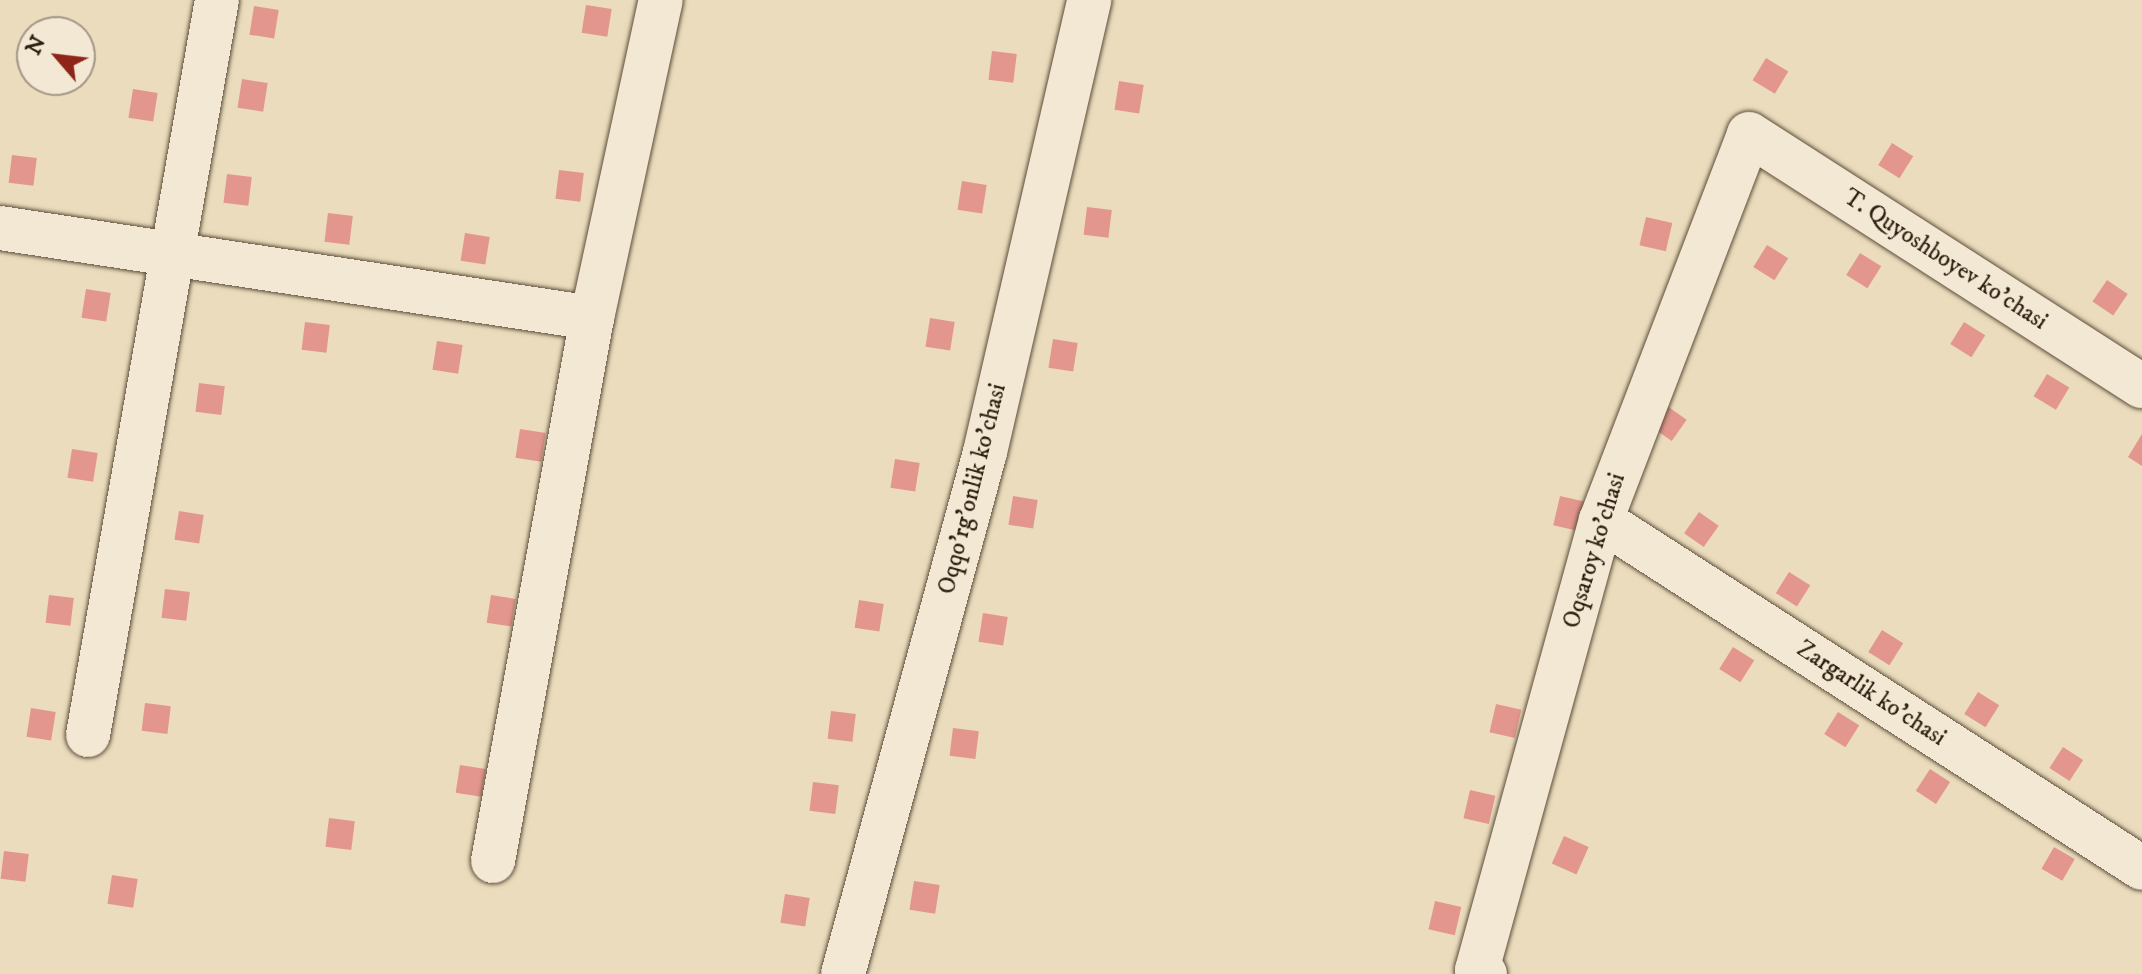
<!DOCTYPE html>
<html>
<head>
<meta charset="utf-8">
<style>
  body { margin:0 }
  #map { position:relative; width:2142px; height:974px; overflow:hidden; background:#ebdcbd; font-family:"IM FELL DW Pica",serif }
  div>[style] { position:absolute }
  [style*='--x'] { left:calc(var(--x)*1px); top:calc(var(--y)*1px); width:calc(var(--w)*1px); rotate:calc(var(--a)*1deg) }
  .building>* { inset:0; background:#e3968d; transform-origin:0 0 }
  .roads { filter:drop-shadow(0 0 2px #5d4e3a) drop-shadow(0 0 2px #5d4e3a) }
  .minor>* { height:44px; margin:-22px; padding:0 22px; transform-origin:22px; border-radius:22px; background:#f2e8d4 }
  span { translate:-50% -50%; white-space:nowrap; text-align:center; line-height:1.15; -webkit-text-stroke:7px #f2e8d4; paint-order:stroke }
  .street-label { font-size:24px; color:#2e1e0f }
  .north { position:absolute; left:16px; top:16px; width:80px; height:80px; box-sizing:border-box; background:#f2e8d4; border:2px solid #a49785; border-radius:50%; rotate:298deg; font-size:22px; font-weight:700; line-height:32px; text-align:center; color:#2e1e0f }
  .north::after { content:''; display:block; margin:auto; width:28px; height:36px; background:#8f2418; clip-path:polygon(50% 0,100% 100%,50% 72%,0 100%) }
</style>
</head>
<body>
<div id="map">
  <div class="building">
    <div style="left:586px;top:5px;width:26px;height:28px;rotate:9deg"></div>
    <div style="left:254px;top:6px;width:25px;height:29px;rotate:9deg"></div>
    <div style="left:992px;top:51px;width:25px;height:29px;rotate:7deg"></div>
    <div style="left:1766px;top:58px;width:26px;height:26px;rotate:31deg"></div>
    <div style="left:242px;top:79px;width:26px;height:29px;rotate:9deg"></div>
    <div style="left:1119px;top:81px;width:25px;height:29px;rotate:9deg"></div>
    <div style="left:133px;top:89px;width:25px;height:29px;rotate:9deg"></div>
    <div style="left:1892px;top:143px;width:25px;height:26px;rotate:32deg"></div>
    <div style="left:12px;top:155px;width:25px;height:28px;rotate:7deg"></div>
    <div style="left:559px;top:170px;width:25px;height:29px;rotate:7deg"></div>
    <div style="left:227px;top:174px;width:25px;height:29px;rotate:7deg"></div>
    <div style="left:962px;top:181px;width:25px;height:29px;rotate:9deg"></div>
    <div style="left:1087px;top:207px;width:25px;height:28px;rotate:7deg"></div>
    <div style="left:328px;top:213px;width:25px;height:29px;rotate:7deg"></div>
    <div style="left:1646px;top:217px;width:27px;height:29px;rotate:13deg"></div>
    <div style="left:465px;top:233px;width:25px;height:28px;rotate:9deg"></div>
    <div style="left:1767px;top:245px;width:25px;height:26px;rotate:32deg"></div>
    <div style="left:1860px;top:253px;width:25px;height:26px;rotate:32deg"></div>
    <div style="left:2107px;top:280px;width:25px;height:26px;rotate:34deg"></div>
    <div style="left:86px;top:289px;width:25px;height:29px;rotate:9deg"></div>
    <div style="left:930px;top:318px;width:25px;height:29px;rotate:9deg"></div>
    <div style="left:305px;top:322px;width:25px;height:28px;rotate:7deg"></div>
    <div style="left:1964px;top:322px;width:25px;height:26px;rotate:32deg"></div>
    <div style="left:1053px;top:339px;width:25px;height:29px;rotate:9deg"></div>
    <div style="left:437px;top:341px;width:26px;height:29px;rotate:9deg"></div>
    <div style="left:2047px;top:374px;width:26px;height:26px;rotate:31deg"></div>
    <div style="left:199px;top:383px;width:26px;height:29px;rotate:7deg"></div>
    <div style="left:1667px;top:406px;width:24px;height:26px;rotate:35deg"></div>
    <div style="left:520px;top:429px;width:26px;height:29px;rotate:9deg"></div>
    <div style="clip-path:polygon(2142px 434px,2142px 466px,2128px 457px)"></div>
    <div style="left:72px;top:449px;width:26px;height:29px;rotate:9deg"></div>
    <div style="left:895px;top:459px;width:25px;height:29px;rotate:9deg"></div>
    <div style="left:1013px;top:496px;width:25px;height:29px;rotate:9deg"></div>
    <div style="left:1560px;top:496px;width:27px;height:30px;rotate:13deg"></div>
    <div style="left:179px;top:511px;width:25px;height:29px;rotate:9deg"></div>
    <div style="left:1699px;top:512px;width:24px;height:26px;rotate:35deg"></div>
    <div style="left:1789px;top:572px;width:25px;height:25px;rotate:32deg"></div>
    <div style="left:165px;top:589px;width:25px;height:29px;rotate:7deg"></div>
    <div style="left:49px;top:595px;width:25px;height:28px;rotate:7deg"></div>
    <div style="left:491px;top:595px;width:25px;height:28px;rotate:9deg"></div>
    <div style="left:859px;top:600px;width:25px;height:28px;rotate:9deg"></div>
    <div style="left:983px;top:613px;width:25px;height:29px;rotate:9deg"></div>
    <div style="left:1882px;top:630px;width:25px;height:26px;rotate:32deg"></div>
    <div style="left:1733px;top:647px;width:25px;height:26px;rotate:32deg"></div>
    <div style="left:1978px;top:692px;width:25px;height:26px;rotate:32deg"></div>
    <div style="left:145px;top:703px;width:26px;height:28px;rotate:7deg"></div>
    <div style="left:1496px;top:704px;width:26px;height:29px;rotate:13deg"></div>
    <div style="left:31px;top:708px;width:25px;height:29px;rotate:9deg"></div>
    <div style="left:831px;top:711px;width:25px;height:28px;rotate:7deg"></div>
    <div style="left:1838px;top:712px;width:25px;height:26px;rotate:32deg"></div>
    <div style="left:953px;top:728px;width:26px;height:28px;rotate:7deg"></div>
    <div style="left:2063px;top:747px;width:24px;height:25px;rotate:33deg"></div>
    <div style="left:460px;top:765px;width:26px;height:28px;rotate:9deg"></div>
    <div style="left:1930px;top:769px;width:24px;height:26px;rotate:33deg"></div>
    <div style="left:813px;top:782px;width:26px;height:29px;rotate:7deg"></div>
    <div style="left:1470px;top:790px;width:26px;height:29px;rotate:13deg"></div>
    <div style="left:329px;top:818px;width:26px;height:29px;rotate:7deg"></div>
    <div style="left:1564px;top:836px;width:27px;height:30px;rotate:24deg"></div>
    <div style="left:2054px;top:847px;width:24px;height:25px;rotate:30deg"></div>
    <div style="left:4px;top:851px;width:25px;height:28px;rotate:7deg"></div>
    <div style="left:112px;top:875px;width:26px;height:29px;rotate:9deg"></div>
    <div style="left:914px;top:881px;width:26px;height:29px;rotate:9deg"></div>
    <div style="left:785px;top:894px;width:25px;height:29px;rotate:9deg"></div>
    <div style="left:1435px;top:901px;width:27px;height:29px;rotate:13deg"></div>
  </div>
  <div class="roads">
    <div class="minor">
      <div style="--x:0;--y:228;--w:599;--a:8.64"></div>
      <div style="--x:1601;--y:520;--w:643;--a:32.75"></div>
      <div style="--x:88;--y:735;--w:746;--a:-80.05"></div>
      <div style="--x:493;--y:861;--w:552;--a:-79.67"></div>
      <div style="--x:592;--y:318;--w:325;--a:-77.8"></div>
      <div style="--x:843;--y:974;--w:541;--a:-74.78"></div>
      <div style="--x:985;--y:452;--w:464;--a:-77"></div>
      <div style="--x:1485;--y:974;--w:9;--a:-153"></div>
      <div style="--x:1477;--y:970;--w:467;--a:-74.6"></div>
      <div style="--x:1601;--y:520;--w:413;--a:-69"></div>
      <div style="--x:1749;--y:134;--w:467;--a:32.7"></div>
    </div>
  </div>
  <div class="street-label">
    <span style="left:1945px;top:260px;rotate:33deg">T. Quyoshboyev ko'chasi</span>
    <span style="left:973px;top:489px;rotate:-76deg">Oqqo'rg'onlik ko'chasi</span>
    <span style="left:1595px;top:551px;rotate:-73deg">Oqsaroy ko'chasi</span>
    <span style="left:1871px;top:694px;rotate:33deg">Zargarlik ko'chasi</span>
  </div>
  <div class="north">N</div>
</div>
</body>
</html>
